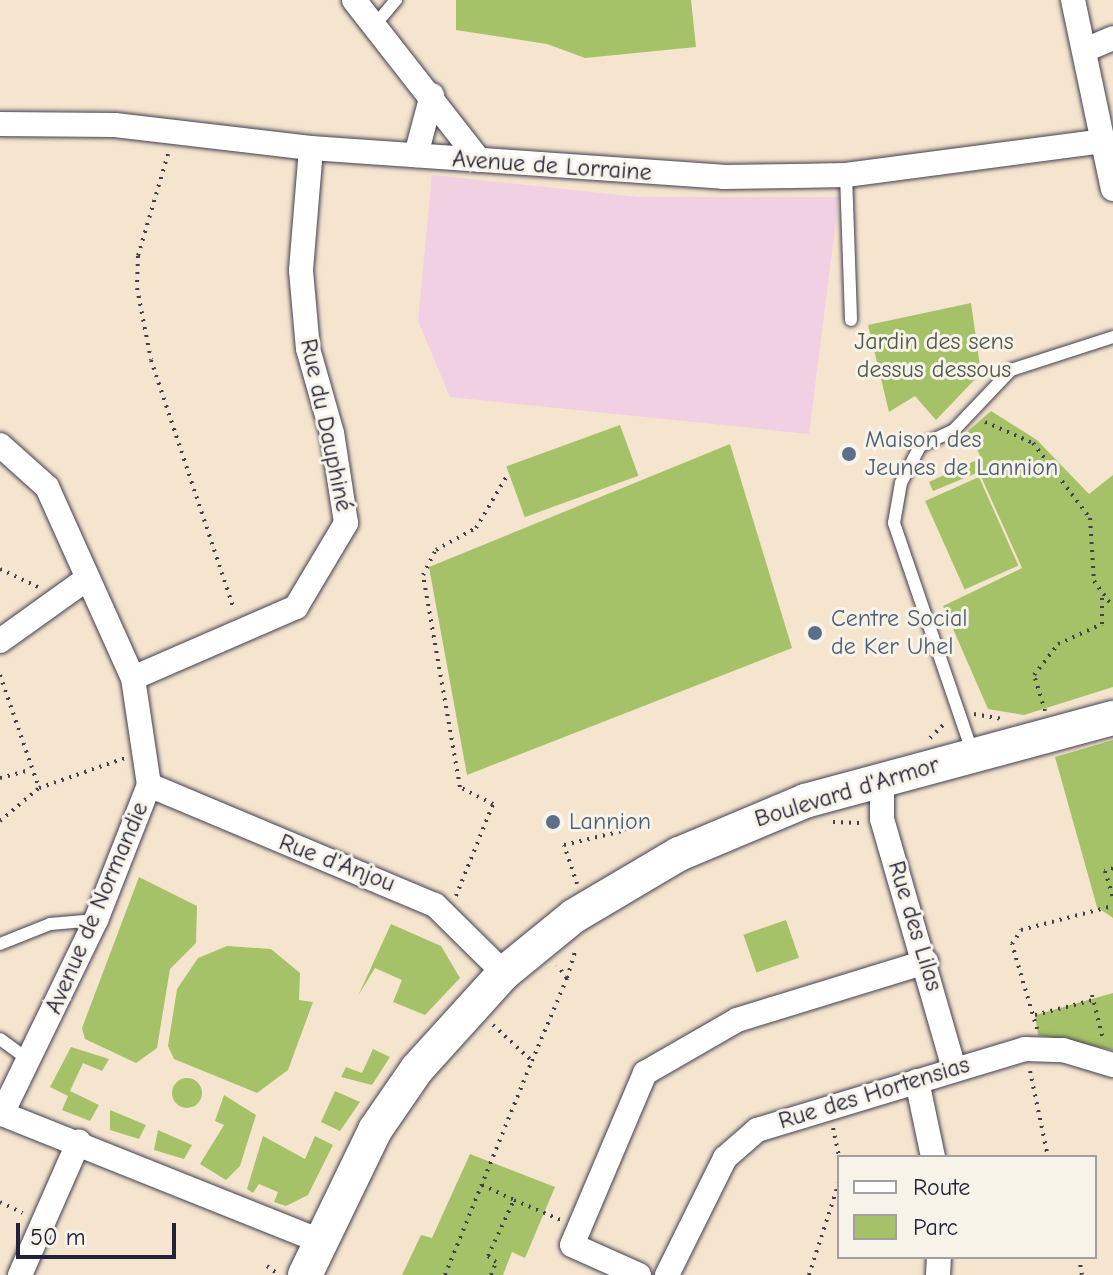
<!DOCTYPE html>
<html>
<head>
<meta charset="utf-8">
<style>
  body { margin:0 }
  #map { position:relative; width:1113px; height:1275px; overflow:hidden; background:#f5e5ce; font-family:"Comic Neue",sans-serif }
  div>[style] { position:absolute }
  [style*='--x'] { left:calc(var(--x)*1px); top:calc(var(--y)*1px); width:calc(var(--w)*1px); rotate:calc(var(--a)*1deg) }
  .built>* { inset:0; background:#f1d0e3 }
  .green>* { inset:0; background:#a6c268; transform-origin:0 0 }
  .round { border-radius:50% }
  .path>* { height:4px; margin-top:-2px; transform-origin:0; background:repeating-linear-gradient(90deg,#423f51 0 2px,transparent 0 8px) }
  .roads { filter:drop-shadow(0 0 2px #423f51) drop-shadow(0 0 2px #423f51) }
  .service>* { height:12px; margin:-6px; padding:0 6px; transform-origin:6px; border-radius:6px; background:#fff }
  .minor>* { height:24px; margin:-12px; padding:0 12px; transform-origin:12px; border-radius:12px; background:#fff }
  .secondary>* { height:34px; margin:-17px; padding:0 17px; transform-origin:17px; border-radius:17px; background:#fff }
  .dots>* { width:22px; height:22px; translate:-50% -50%; box-sizing:border-box; border:4px solid #f7f3e8; border-radius:50% }
  span { translate:-50% -50%; white-space:nowrap; text-align:center; line-height:1.15; -webkit-text-stroke:6px #f7f3e8; paint-order:stroke }
  .street-label { font-size:24px; color:#22223b }
  .park-label { font-size:24px; color:#505a4b }
  .service-label { font-size:24px; color:#4e5e75 }
  .left { translate:0 -50%; text-align:left }
  .legend { position:absolute; left:837px; top:1155px; width:260px; height:104px; box-sizing:border-box; background:#f7f3e8; border:2px solid #a29fa3; margin:0; padding:10px 14px; list-style:none; font-size:24px; color:#22223b }
  .legend li { display:flex; align-items:center; gap:16px; height:40px }
  .legend b { width:40px; border:2px solid #a29fa3 }
  .scale { position:absolute; left:16px; top:1223px; width:160px; height:36px; box-sizing:border-box; border:4px solid #22223b; border-top:0; padding-left:10px; font-size:24px; line-height:28px; white-space:nowrap; color:#22223b; -webkit-text-stroke:6px #f7f3e8; paint-order:stroke }
</style>
</head>
<body>
<div id="map">
  <div class="built">
    <div style="clip-path:polygon(432px 175px,639px 197px,839px 197px,809px 434px,450px 397px,418px 321px)"></div>
  </div>
  <div class="green">
    <div style="clip-path:polygon(456px 0,691px 0,696px 47px,585px 58px,547px 44px,456px 30px)"></div>
    <div style="clip-path:polygon(971px 303px,981px 373px,936px 420px,915px 396px,889px 412px,868px 325px)"></div>
    <div style="clip-path:polygon(991px 411px,1037px 440px,1089px 494px,1113px 475px,1113px 687px,1024px 715px,988px 709px,943px 606px,1022px 568px,979px 472px,933px 491px,929px 482px,981px 458px,968px 431px)"></div>
    <div style="left:620px;top:425px;width:54px;height:121px;rotate:70deg"></div>
    <div style="clip-path:polygon(730px 444px,792px 648px,467px 775px,429px 567px)"></div>
    <div style="left:979px;top:477px;width:97px;height:59px;rotate:66deg"></div>
    <div style="clip-path:polygon(1113px 740px,1113px 918px,1097px 907px,1055px 757px)"></div>
    <div style="clip-path:polygon(139px 877px,197px 906px,196px 943px,170px 969px,157px 1048px,136px 1063px,85px 1039px,82px 1028px)"></div>
    <div style="left:786px;top:920px;width:40px;height:45px;rotate:71deg"></div>
    <div style="clip-path:polygon(391px 924px,441px 946px,460px 978px,425px 1015px,393px 1002px,402px 980px,375px 968px,358px 996px)"></div>
    <div style="clip-path:polygon(227px 946px,271px 949px,300px 973px,299px 1000px,313px 1002px,288px 1070px,257px 1093px,174px 1059px,168px 1046px,177px 989px,198px 958px)"></div>
    <div style="clip-path:polygon(1113px 993px,1113px 1050px,1038px 1035px,1035px 1015px)"></div>
    <div style="clip-path:polygon(71px 1047px,109px 1059px,102px 1071px,83px 1063px,70px 1091px,99px 1105px,90px 1121px,62px 1110px,68px 1096px,50px 1087px)"></div>
    <div style="clip-path:polygon(373px 1049px,390px 1057px,372px 1085px,341px 1077px,346px 1067px,362px 1073px)"></div>
    <div class="round" style="left:172px;top:1078px;width:30px;height:30px"></div>
    <div style="clip-path:polygon(335px 1091px,360px 1102px,340px 1131px,321px 1122px)"></div>
    <div style="clip-path:polygon(224px 1095px,256px 1115px,240px 1166px,226px 1180px,200px 1164px,224px 1125px,215px 1121px)"></div>
    <div style="clip-path:polygon(110px 1110px,146px 1125px,139px 1139px,110px 1130px)"></div>
    <div style="clip-path:polygon(158px 1130px,192px 1145px,184px 1159px,154px 1150px)"></div>
    <div style="clip-path:polygon(263px 1136px,305px 1159px,315px 1136px,333px 1145px,308px 1195px,286px 1206px,274px 1202px,278px 1192px,259px 1184px,253px 1193px,247px 1189px)"></div>
    <div style="clip-path:polygon(470px 1154px,555px 1187px,525px 1258px,512px 1252px,503px 1275px,402px 1275px,421px 1235px,432px 1238px)"></div>
  </div>
  <div class="path">
    <div style="--x:168;--y:154;--w:106;--a:106.4"></div>
    <div style="--x:138;--y:256;--w:32;--a:92"></div>
    <div style="--x:137;--y:288;--w:73;--a:79"></div>
    <div style="--x:151;--y:360;--w:263;--a:71.6"></div>
    <div style="--x:985;--y:422;--w:52;--a:23.6"></div>
    <div style="--x:1033;--y:443;--w:94;--a:52.8"></div>
    <div style="--x:1090;--y:518;--w:63;--a:86.4"></div>
    <div style="--x:1094;--y:581;--w:32;--a:54"></div>
    <div style="--x:0;--y:569;--w:42;--a:25.3"></div>
    <div style="--x:0;--y:675;--w:120;--a:71"></div>
    <div style="--x:1045;--y:711;--w:38;--a:-107"></div>
    <div style="--x:1034;--y:675;--w:39;--a:-52"></div>
    <div style="--x:1058;--y:644;--w:48;--a:-24.4"></div>
    <div style="--x:1102;--y:624;--w:30;--a:-90"></div>
    <div style="--x:974;--y:714;--w:29;--a:10"></div>
    <div style="--x:930;--y:738;--w:23;--a:-45"></div>
    <div style="--x:0;--y:778;--w:30;--a:-15"></div>
    <div style="--x:0;--y:821;--w:51;--a:-40.2"></div>
    <div style="--x:39;--y:788;--w:91;--a:-19.2"></div>
    <div style="--x:833;--y:822;--w:27;--a:2"></div>
    <div style="--x:1113;--y:868;--w:9;--a:159"></div>
    <div style="--x:1105;--y:871;--w:27;--a:73"></div>
    <div style="--x:577;--y:884;--w:41;--a:-108.4"></div>
    <div style="--x:564;--y:845;--w:64;--a:-13.6"></div>
    <div style="--x:626;--y:830;--w:11;--a:-135"></div>
    <div style="--x:456;--y:896;--w:99;--a:-68.1"></div>
    <div style="--x:493;--y:804;--w:37;--a:-153"></div>
    <div style="--x:460;--y:787;--w:215;--a:-99.9"></div>
    <div style="--x:423;--y:575;--w:28;--a:-63"></div>
    <div style="--x:436;--y:550;--w:46;--a:-28.8"></div>
    <div style="--x:476;--y:528;--w:63;--a:-59.3"></div>
    <div style="--x:567;--y:978;--w:28;--a:-73"></div>
    <div style="--x:1092;--y:995;--w:45;--a:76"></div>
    <div style="--x:1035;--y:1015;--w:60;--a:-14.5"></div>
    <div style="--x:493;--y:1025;--w:53;--a:42.7"></div>
    <div style="--x:532;--y:1061;--w:90;--a:-67.1"></div>
    <div style="--x:567;--y:978;--w:16;--a:-128"></div>
    <div style="--x:1037;--y:1029;--w:89;--a:-106.4"></div>
    <div style="--x:1012;--y:944;--w:17;--a:-57"></div>
    <div style="--x:1021;--y:930;--w:95;--a:-14.6"></div>
    <div style="--x:1030;--y:1071;--w:88;--a:78.2"></div>
    <div style="--x:833;--y:1128;--w:30;--a:78"></div>
    <div style="--x:482;--y:1185;--w:35;--a:25"></div>
    <div style="--x:0;--y:1202;--w:25;--a:26"></div>
    <div style="--x:1079;--y:1257;--w:18;--a:81"></div>
    <div style="--x:267;--y:1266;--w:14;--a:36"></div>
    <div style="--x:445;--y:1275;--w:231;--a:-67.9"></div>
    <div style="--x:491;--y:1275;--w:14;--a:-69"></div>
    <div style="--x:496;--y:1262;--w:10;--a:-143"></div>
    <div style="--x:488;--y:1256;--w:62;--a:-65.1"></div>
    <div style="--x:514;--y:1200;--w:51;--a:23.1"></div>
    <div style="--x:809;--y:1275;--w:98;--a:-72.1"></div>
  </div>
  <div class="roads">
    <div class="service">
      <div style="--x:375;--y:25;--w:33;--a:-50"></div>
      <div style="--x:846;--y:175;--w:145;--a:88"></div>
      <div style="--x:972;--y:751;--w:241;--a:-108.9"></div>
      <div style="--x:894;--y:523;--w:41;--a:-80.1"></div>
      <div style="--x:901;--y:483;--w:42;--a:-62.8"></div>
      <div style="--x:920;--y:446;--w:38;--a:-25"></div>
      <div style="--x:954;--y:430;--w:83;--a:-46.5"></div>
      <div style="--x:1011;--y:370;--w:107;--a:-17.9"></div>
      <div style="--x:0;--y:944;--w:54;--a:-21.8"></div>
      <div style="--x:50;--y:924;--w:46;--a:-5"></div>
      <div style="--x:0;--y:1039;--w:37;--a:36"></div>
    </div>
    <div class="minor">
      <div style="--x:354;--y:0;--w:203;--a:52"></div>
      <div style="--x:1073;--y:0;--w:193;--a:78.1"></div>
      <div style="--x:1085;--y:50;--w:30;--a:-23"></div>
      <div style="--x:0;--y:124;--w:115;--a:0.5"></div>
      <div style="--x:115;--y:125;--w:197;--a:6.7"></div>
      <div style="--x:311;--y:148;--w:413;--a:4"></div>
      <div style="--x:723;--y:177;--w:123;--a:-0.9"></div>
      <div style="--x:846;--y:175;--w:259;--a:-7.5"></div>
      <div style="--x:416;--y:155;--w:62;--a:-75.1"></div>
      <div style="--x:0;--y:445;--w:63;--a:41.8"></div>
      <div style="--x:47;--y:487;--w:209;--a:65.8"></div>
      <div style="--x:133;--y:678;--w:108;--a:81.5"></div>
      <div style="--x:149;--y:785;--w:145;--a:111.4"></div>
      <div style="--x:96;--y:920;--w:216;--a:115.9"></div>
      <div style="--x:0;--y:641;--w:108;--a:-35.6"></div>
      <div style="--x:133;--y:678;--w:178;--a:-23.5"></div>
      <div style="--x:296;--y:607;--w:98;--a:-59.2"></div>
      <div style="--x:346;--y:523;--w:91;--a:-98.8"></div>
      <div style="--x:332;--y:433;--w:87;--a:-105.9"></div>
      <div style="--x:308;--y:349;--w:79;--a:-95.1"></div>
      <div style="--x:301;--y:270;--w:122;--a:-85.3"></div>
      <div style="--x:882;--y:784;--w:35;--a:90"></div>
      <div style="--x:882;--y:819;--w:259;--a:73.9"></div>
      <div style="--x:149;--y:785;--w:310;--a:22.8"></div>
      <div style="--x:435;--y:905;--w:97;--a:44.6"></div>
      <div style="--x:917;--y:1081;--w:78;--a:78.1"></div>
      <div style="--x:0;--y:1113;--w:342;--a:21.8"></div>
      <div style="--x:20;--y:1275;--w:146;--a:-66.2"></div>
      <div style="--x:639;--y:1275;--w:73;--a:-155.9"></div>
      <div style="--x:572;--y:1245;--w:187;--a:-67"></div>
      <div style="--x:645;--y:1073;--w:106;--a:-29.9"></div>
      <div style="--x:737;--y:1020;--w:198;--a:-17.1"></div>
      <div style="--x:667;--y:1275;--w:131;--a:-63.6"></div>
      <div style="--x:725;--y:1158;--w:43;--a:-41.2"></div>
      <div style="--x:757;--y:1130;--w:280;--a:-16.8"></div>
      <div style="--x:1025;--y:1049;--w:38;--a:2"></div>
      <div style="--x:1063;--y:1050;--w:52;--a:16.7"></div>
      <div style="--x:938;--y:1275;--w:18;--a:-87"></div>
    </div>
    <div class="secondary">
      <div style="--x:305;--y:1275;--w:161;--a:-64.2"></div>
      <div style="--x:375;--y:1130;--w:74;--a:-55.5"></div>
      <div style="--x:417;--y:1069;--w:130;--a:-47.8"></div>
      <div style="--x:504;--y:973;--w:90;--a:-39.2"></div>
      <div style="--x:574;--y:916;--w:122;--a:-30.6"></div>
      <div style="--x:679;--y:854;--w:137;--a:-22.8"></div>
      <div style="--x:805;--y:801;--w:319;--a:-15.1"></div>
    </div>
  </div>
  <div class="dots">
    <div style="left:849px;top:454px;background:#5c6f8a"></div>
    <div style="left:815px;top:633px;background:#5c6f8a"></div>
    <div style="left:553px;top:822px;background:#5c6f8a"></div>
  </div>
  <div class="street-label">
    <span style="left:552px;top:166px;rotate:4deg">Avenue de Lorraine</span>
    <span style="left:326px;top:425px;rotate:78deg">Rue du Dauphiné</span>
    <span style="left:847px;top:792px;rotate:-17deg">Boulevard d'Armor</span>
    <span style="left:337px;top:863px;rotate:21deg">Rue d'Anjou</span>
    <span style="left:97px;top:908px;rotate:-67deg">Avenue de Normandie</span>
    <span style="left:915px;top:926px;rotate:73deg">Rue des Lilas</span>
    <span style="left:874px;top:1093px;rotate:-17deg">Rue des Hortensias</span>
  </div>
  <div class="park-label">
    <span style="left:934px;top:356px">Jardin des sens<br>dessus dessous</span>
  </div>
  <div class="service-label">
    <span class="left" style="left:865px;top:454px">Maison des<br>Jeunes de Lannion</span>
    <span class="left" style="left:831px;top:633px">Centre Social<br>de Ker Uhel</span>
    <span class="left" style="left:569px;top:822px">Lannion</span>
  </div>
  <ul class="legend">
  <li><b style="height:10px;background:#fff"></b>Route</li>
  <li><b style="height:22px;background:#a6c268"></b>Parc</li>
  </ul>
  <div class="scale">50 m</div>
</div>
</body>
</html>
